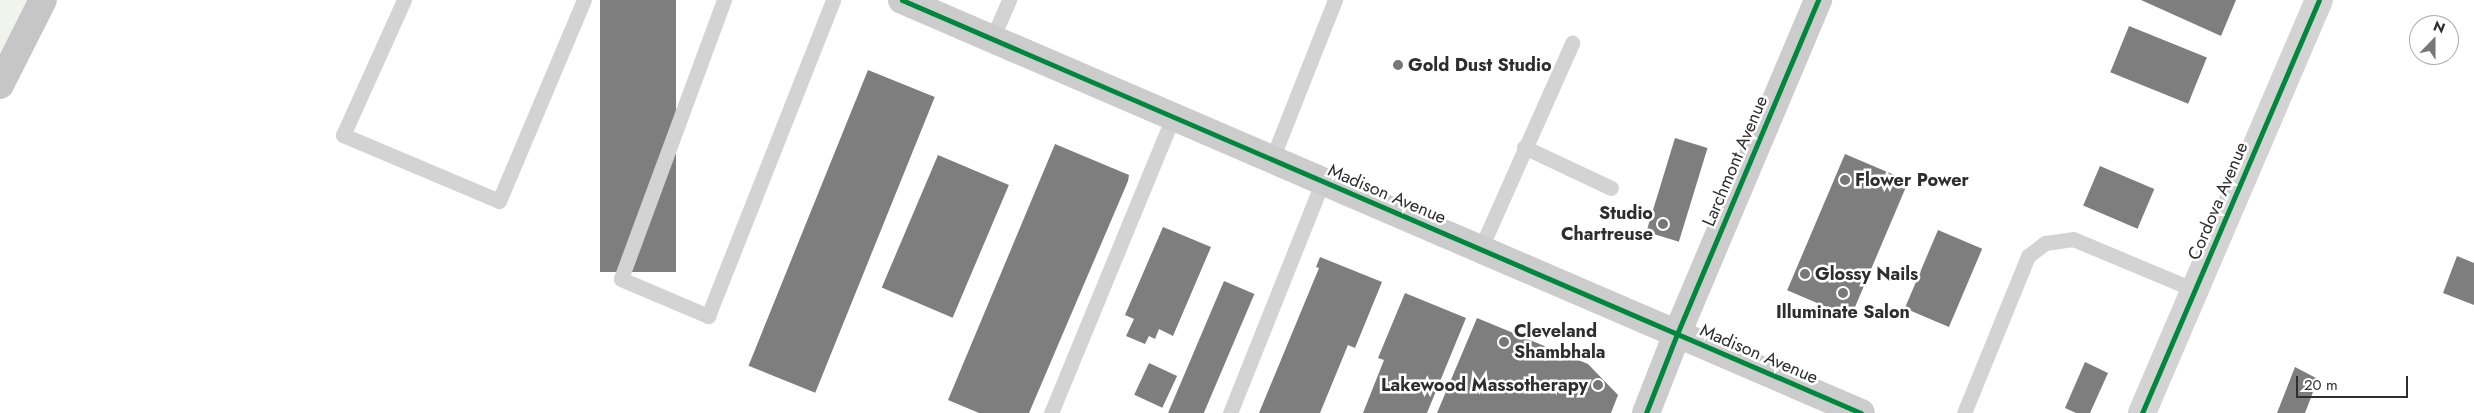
<!DOCTYPE html>
<html>
<head>
<meta charset="utf-8">
<style>
  body { margin:0 }
  #map { position:relative; width:2474px; height:413px; overflow:hidden; background:#fff; font-family:Jost,sans-serif }
  div>[style] { position:absolute }
  [style*='--x'] { left:calc(var(--x)*1px); top:calc(var(--y)*1px); width:calc(var(--w)*1px); rotate:calc(var(--a)*1deg) }
  .green>* { inset:0; background:#f1f3ed }
  .building>* { inset:0; background:#7e7e7e; transform-origin:0 0 }
  .lane>* { height:15px; margin:-7.5px; padding:0 7.5px; transform-origin:7.5px; border-radius:7.5px; background:#d3d3d3 }
  .street>* { height:28px; margin:-14px; padding:0 14px; transform-origin:14px; border-radius:14px; background:#d3d3d3 }
  .secondary>* { height:28px; margin:-14px; padding:0 14px; transform-origin:14px; border-radius:14px; background:#ccc }
  .primary>* { height:28px; margin:-14px; padding:0 14px; transform-origin:14px; border-radius:14px; background:#c6c6c6 }
  .cycleway>* { height:5px; margin:-2.5px; padding:0 2.5px; transform-origin:2.5px; border-radius:2.5px; background:#00873e }
  .dots>* { width:14px; height:14px; translate:-50% -50%; box-sizing:border-box; border:2px solid #fff; border-radius:50% }
  span { translate:-50% -50%; white-space:nowrap; text-align:center; line-height:1.15; -webkit-text-stroke:5px #fff; paint-order:stroke }
  .poi-label { font-size:18px; color:#2e2e2e; font-weight:700 }
  .left { translate:0 -50%; text-align:left }
  .right { translate:-100% -50%; text-align:right }
  .street-label { font-size:18px; color:#2e2e2e }
  .north { position:absolute; left:2409px; top:15px; width:50px; height:50px; box-sizing:border-box; background:#fff; border:1px solid #ababab; border-radius:50%; rotate:22deg; font-size:14px; font-weight:700; line-height:20px; text-align:center; color:#2e2e2e }
  .north::after { content:''; display:block; margin:auto; width:18px; height:22px; background:#777; clip-path:polygon(50% 0,100% 100%,50% 72%,0 100%) }
  .scale { position:absolute; left:2296px; top:376px; width:112px; height:22px; box-sizing:border-box; border:2px solid #2e2e2e; border-top:0; padding-left:6px; font-size:15px; line-height:18px; white-space:nowrap; color:#2e2e2e; -webkit-text-stroke:4px #fff; paint-order:stroke }
</style>
</head>
<body>
<div id="map">
  <div class="green">
    <div style="clip-path:polygon(0 0,41px 0,0 76px)"></div>
  </div>
  <div class="building">
    <div style="left:600px;top:0;width:76px;height:272px"></div>
    <div style="clip-path:polygon(2141px 0,2236px 0,2221px 36px)"></div>
    <div style="left:2129px;top:26px;width:84px;height:50px;rotate:22deg"></div>
    <div style="left:868px;top:70px;width:72px;height:319px;rotate:22deg"></div>
    <div style="left:1675px;top:138px;width:34px;height:98px;rotate:17deg"></div>
    <div style="clip-path:polygon(1055px 144px,1129px 175px,1128px 181px,1029px 413px,979px 413px,948px 400px)"></div>
    <div style="left:1845px;top:154px;width:69px;height:148px;rotate:23deg"></div>
    <div style="left:938px;top:155px;width:77px;height:144px;rotate:23deg"></div>
    <div style="left:2100px;top:166px;width:59px;height:43px;rotate:23deg"></div>
    <div style="clip-path:polygon(1163px 227px,1211px 247px,1173px 336px,1159px 329px,1155px 339px,1149px 336px,1145px 344px,1126px 336px,1134px 319px,1125px 315px)"></div>
    <div style="left:1938px;top:230px;width:48px;height:85px;rotate:23deg"></div>
    <div style="clip-path:polygon(2457px 256px,2474px 263px,2474px 305px,2443px 293px)"></div>
    <div style="clip-path:polygon(1320px 257px,1382px 282px,1355px 348px,1348px 345px,1320px 413px,1259px 413px,1319px 268px,1316px 267px)"></div>
    <div style="left:1224px;top:281px;width:33px;height:143px;rotate:23deg"></div>
    <div style="clip-path:polygon(1405px 293px,1466px 318px,1427px 413px,1363px 413px,1384px 360px,1378px 358px)"></div>
    <div style="clip-path:polygon(1477px 318px,1588px 364px,1618px 395px,1611px 413px,1437px 413px)"></div>
    <div style="clip-path:polygon(2085px 362px,2108px 373px,2090px 413px,2076px 413px,2065px 408px)"></div>
    <div style="left:1149px;top:363px;width:31px;height:35px;rotate:25deg"></div>
    <div style="clip-path:polygon(2295px 367px,2318px 379px,2305px 413px,2277px 413px)"></div>
  </div>
  <div class="lane">
    <div style="--x:404;--y:0;--w:148;--a:114.3"></div>
    <div style="--x:343;--y:135;--w:169;--a:22.9"></div>
    <div style="--x:499;--y:201;--w:218;--a:-67.1"></div>
    <div style="--x:724;--y:0;--w:297;--a:110.3"></div>
    <div style="--x:621;--y:279;--w:95;--a:23"></div>
    <div style="--x:708;--y:316;--w:340;--a:-68.4"></div>
    <div style="--x:992;--y:39;--w:43;--a:-66.4"></div>
    <div style="--x:1524;--y:147;--w:96;--a:25.2"></div>
    <div style="--x:1272;--y:159;--w:171;--a:-68.4"></div>
    <div style="--x:1480;--y:250;--w:227;--a:-66"></div>
    <div style="--x:1051;--y:413;--w:320;--a:-67.6"></div>
    <div style="--x:1230;--y:413;--w:250;--a:-68.2"></div>
    <div style="--x:1964;--y:413;--w:170;--a:-67.8"></div>
    <div style="--x:2028;--y:256;--w:21;--a:-37"></div>
    <div style="--x:2045;--y:243;--w:28;--a:-8"></div>
    <div style="--x:2073;--y:239;--w:132;--a:22.7"></div>
  </div>
  <div class="street">
    <div style="--x:2142;--y:413;--w:449;--a:-66.8"></div>
  </div>
  <div class="secondary">
    <div style="--x:902;--y:0;--w:1044;--a:23.3"></div>
    <div style="--x:1646;--y:413;--w:85;--a:-68.6"></div>
    <div style="--x:1677;--y:334;--w:363;--a:-67.1"></div>
  </div>
  <div class="primary">
    <div style="--x:0;--y:85;--w:95;--a:-63.2"></div>
  </div>
  <div class="cycleway">
    <div style="--x:902;--y:0;--w:1044;--a:23.3"></div>
    <div style="--x:1646;--y:413;--w:85;--a:-68.6"></div>
    <div style="--x:1677;--y:334;--w:363;--a:-67.1"></div>
    <div style="--x:2142;--y:413;--w:449;--a:-66.8"></div>
  </div>
  <div class="dots">
    <div style="left:1398px;top:65px;background:#777"></div>
    <div style="left:1845px;top:180px;background:#777"></div>
    <div style="left:1663px;top:224px;background:#777"></div>
    <div style="left:1805px;top:274px;background:#777"></div>
    <div style="left:1843px;top:293px;background:#777"></div>
    <div style="left:1504px;top:342px;background:#777"></div>
    <div style="left:1598px;top:385px;background:#777"></div>
  </div>
  <div class="poi-label">
    <span class="left" style="left:1408px;top:65px">Gold Dust Studio</span>
    <span class="left" style="left:1855px;top:180px">Flower Power</span>
    <span class="right" style="left:1653px;top:224px">Studio<br>Chartreuse</span>
    <span class="left" style="left:1815px;top:274px">Glossy Nails</span>
    <span style="left:1843px;top:312px">Illuminate Salon</span>
    <span class="left" style="left:1514px;top:342px">Cleveland<br>Shambhala</span>
    <span class="right" style="left:1588px;top:385px">Lakewood Massotherapy</span>
  </div>
  <div class="street-label">
    <span style="left:1735px;top:161px;rotate:-67deg">Larchmont Avenue</span>
    <span style="left:1387px;top:194px;rotate:23deg">Madison Avenue</span>
    <span style="left:2218px;top:201px;rotate:-67deg">Cordova Avenue</span>
    <span style="left:1759px;top:354px;rotate:23deg">Madison Avenue</span>
  </div>
  <div class="north">N</div>
  <div class="scale">20 m</div>
</div>
</body>
</html>
